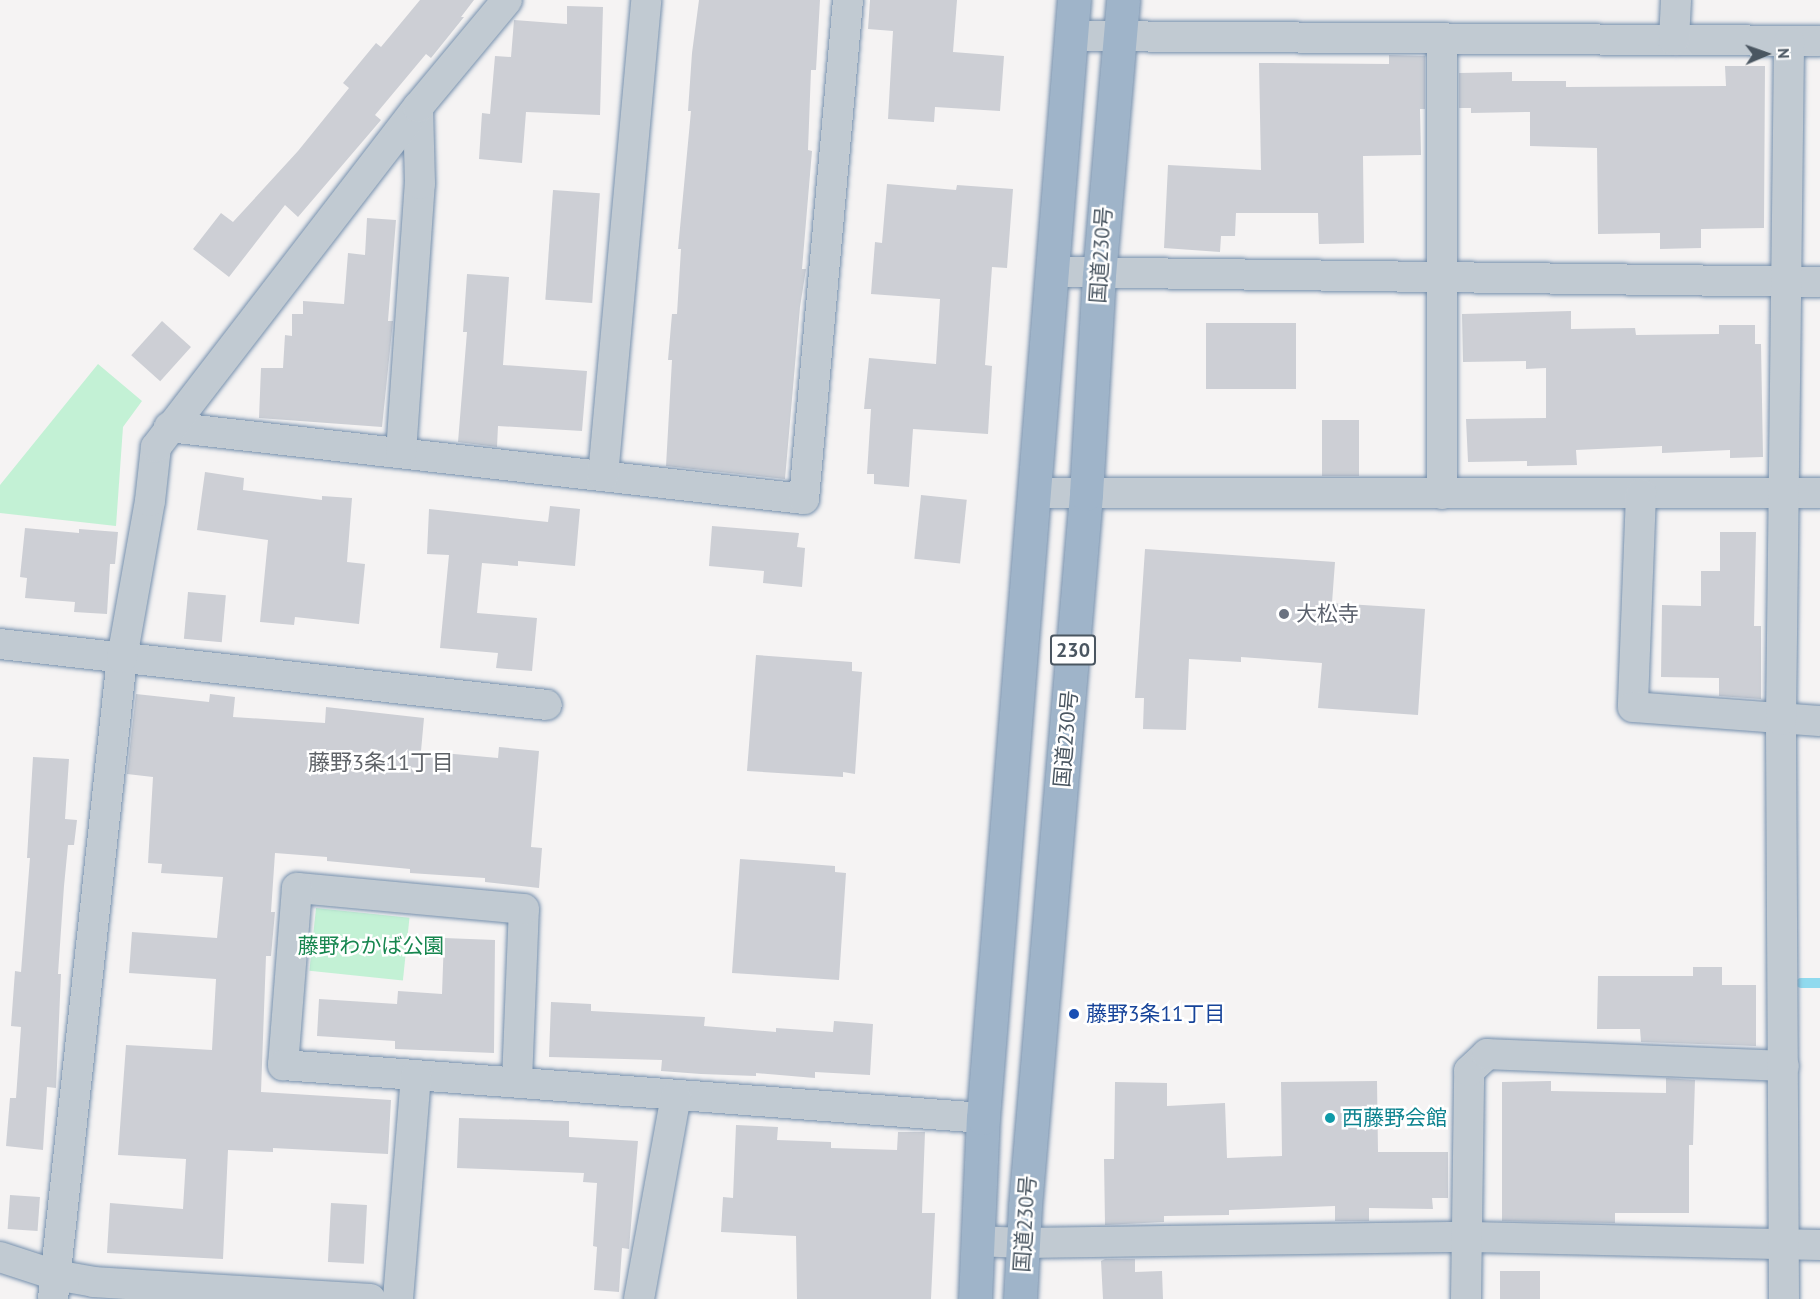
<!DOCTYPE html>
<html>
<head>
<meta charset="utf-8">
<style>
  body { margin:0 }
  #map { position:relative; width:1820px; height:1299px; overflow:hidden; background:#f5f3f3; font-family:"PT Sans","Noto Sans JP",sans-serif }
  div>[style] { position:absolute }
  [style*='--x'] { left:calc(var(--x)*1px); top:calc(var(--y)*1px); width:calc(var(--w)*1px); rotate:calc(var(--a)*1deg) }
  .green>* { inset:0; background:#c3f1d5; transform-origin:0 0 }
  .stream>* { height:10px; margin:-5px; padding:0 5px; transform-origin:5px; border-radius:5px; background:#90daee }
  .building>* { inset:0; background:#cdcfd5; transform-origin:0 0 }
  .roads { filter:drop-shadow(0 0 2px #7690ad) drop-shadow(0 0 2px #7690ad) }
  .minor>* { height:30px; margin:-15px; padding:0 15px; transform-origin:15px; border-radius:15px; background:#c1cad2 }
  .trunk>* { height:33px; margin:-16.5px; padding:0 16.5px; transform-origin:16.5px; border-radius:16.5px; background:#9fb4c9 }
  .dots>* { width:16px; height:16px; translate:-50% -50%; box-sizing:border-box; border:3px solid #fff; border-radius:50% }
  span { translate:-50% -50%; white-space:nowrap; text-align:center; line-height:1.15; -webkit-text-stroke:5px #fff; paint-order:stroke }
  .shield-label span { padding:2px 4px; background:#fff; border:2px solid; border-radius:4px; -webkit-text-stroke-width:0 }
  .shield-label { font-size:20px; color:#4a5661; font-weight:700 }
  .street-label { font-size:21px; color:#4a5661 }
  .worship-label { font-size:21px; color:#5b616d }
  .left { translate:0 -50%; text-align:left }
  .park-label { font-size:21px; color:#17864f }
  .transit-label { font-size:21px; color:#164399 }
  .culture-label { font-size:21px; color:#0d838f }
  .neighbourhood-label { font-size:22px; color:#5f6368 }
  .north { position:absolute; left:1736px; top:24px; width:60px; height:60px; -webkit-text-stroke:4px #fff; paint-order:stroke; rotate:88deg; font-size:16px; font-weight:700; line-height:24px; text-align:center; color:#4a5661 }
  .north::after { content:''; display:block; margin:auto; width:21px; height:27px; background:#4a5661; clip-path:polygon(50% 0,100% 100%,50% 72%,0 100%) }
</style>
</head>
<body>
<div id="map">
  <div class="green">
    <div style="clip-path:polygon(98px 364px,142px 401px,123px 427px,116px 526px,0 513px,0 485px)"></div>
    <div style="left:316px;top:908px;width:94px;height:63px;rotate:6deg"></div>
  </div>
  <div class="stream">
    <div style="--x:1801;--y:983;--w:19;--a:0"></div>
  </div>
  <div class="building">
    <div style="clip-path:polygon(420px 0,474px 0,461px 17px,464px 17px,431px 58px,426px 54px,375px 115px,381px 120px,298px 217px,285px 205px,229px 277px,193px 249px,221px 213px,233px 222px,298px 151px,349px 88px,343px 83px,376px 43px,381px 47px)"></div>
    <div style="clip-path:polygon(699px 0,820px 0,816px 70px,811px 70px,808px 150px,812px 151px,802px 269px,806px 269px,800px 307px,785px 479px,666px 466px,672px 360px,668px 360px,672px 314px,677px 314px,681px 249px,678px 249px,691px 111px,688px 111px,692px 53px)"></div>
    <div style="clip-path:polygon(870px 0,957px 0,953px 52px,1004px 56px,1000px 111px,935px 107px,934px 122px,888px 119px,893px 31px,868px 29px)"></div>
    <div style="clip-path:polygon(567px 6px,603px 7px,600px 115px,526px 112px,522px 163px,479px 159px,482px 113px,490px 114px,495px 56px,511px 57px,514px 20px,567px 24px)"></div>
    <div style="clip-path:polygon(1389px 55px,1425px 56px,1425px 109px,1420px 109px,1421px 155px,1363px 156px,1364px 243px,1319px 244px,1318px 213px,1236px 213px,1235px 236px,1221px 236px,1220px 252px,1164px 248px,1168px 165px,1261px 170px,1259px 63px,1389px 64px)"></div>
    <div style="clip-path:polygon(1725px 66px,1765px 66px,1764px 228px,1701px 229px,1701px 248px,1660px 249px,1660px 233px,1598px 234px,1597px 148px,1530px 146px,1530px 112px,1471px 113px,1471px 108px,1459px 108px,1459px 73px,1512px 72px,1512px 81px,1566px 81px,1566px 87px,1726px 86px)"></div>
    <div style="clip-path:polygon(887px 184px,956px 190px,957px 185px,1013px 189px,1007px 268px,992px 267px,985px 365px,992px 366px,988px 434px,913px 429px,909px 487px,874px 484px,874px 474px,867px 474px,871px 409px,864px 409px,869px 358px,936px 364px,940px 299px,871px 294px,875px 242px,882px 243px)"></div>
    <div style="left:553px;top:190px;width:47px;height:110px;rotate:4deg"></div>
    <div style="clip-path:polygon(367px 218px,396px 220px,388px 321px,393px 321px,382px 427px,259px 418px,261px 368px,283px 368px,285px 335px,292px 336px,292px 314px,303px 314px,303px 301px,344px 304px,348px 253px,365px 255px)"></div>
    <div style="clip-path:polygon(467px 274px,509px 277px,503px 365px,587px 371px,582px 431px,498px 426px,497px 447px,458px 442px,467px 332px,463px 332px)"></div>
    <div style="clip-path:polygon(1571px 311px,1571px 329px,1635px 328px,1636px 335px,1719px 334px,1719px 325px,1755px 325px,1755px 344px,1761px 344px,1763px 457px,1730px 458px,1730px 450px,1662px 453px,1662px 446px,1576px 450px,1577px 465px,1527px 466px,1527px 461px,1468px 462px,1466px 419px,1546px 418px,1546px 368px,1526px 369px,1526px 361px,1463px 362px,1462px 314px)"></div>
    <div style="left:162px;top:321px;width:39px;height:46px;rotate:42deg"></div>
    <div style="left:1206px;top:323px;width:90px;height:66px"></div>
    <div style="left:1359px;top:420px;width:56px;height:37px;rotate:90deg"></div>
    <div style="clip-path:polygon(205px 472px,244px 478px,243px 490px,322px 500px,322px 496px,352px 498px,347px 562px,365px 564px,359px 624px,295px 617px,294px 625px,260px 622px,268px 540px,197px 530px)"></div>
    <div style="left:921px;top:495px;width:46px;height:64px;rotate:6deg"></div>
    <div style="clip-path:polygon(550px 506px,580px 509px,575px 566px,518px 561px,518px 566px,482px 563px,477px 613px,537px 618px,532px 671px,496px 668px,498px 653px,440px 648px,449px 555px,427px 554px,429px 509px,548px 522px)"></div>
    <div style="clip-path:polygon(712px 526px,799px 533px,797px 547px,805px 548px,802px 587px,763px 583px,764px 571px,709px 566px)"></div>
    <div style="clip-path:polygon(25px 528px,79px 533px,79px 529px,118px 532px,115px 564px,110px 564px,107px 614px,74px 612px,75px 602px,25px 598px,27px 578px,20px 577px)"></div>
    <div style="clip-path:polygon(1720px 532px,1756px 532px,1754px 626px,1761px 626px,1761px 699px,1719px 696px,1719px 678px,1661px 677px,1662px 605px,1701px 606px,1701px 571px,1720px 571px)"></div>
    <div style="clip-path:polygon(1145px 549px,1335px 562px,1332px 603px,1425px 609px,1418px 715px,1318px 708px,1322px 663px,1241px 657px,1241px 662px,1189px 659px,1186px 730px,1143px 729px,1144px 698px,1135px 698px)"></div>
    <div style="left:188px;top:592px;width:38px;height:47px;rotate:5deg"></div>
    <div style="clip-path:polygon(756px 655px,852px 662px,852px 671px,862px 672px,855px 774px,843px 772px,843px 777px,747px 771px)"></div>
    <div style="clip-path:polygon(136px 694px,209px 702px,210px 694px,235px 697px,233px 717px,325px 723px,326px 707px,424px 718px,421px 751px,498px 758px,499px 747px,539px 751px,531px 847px,542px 848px,539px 888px,485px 882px,485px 878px,410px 873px,410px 869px,327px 861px,327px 857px,275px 853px,271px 912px,275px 912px,271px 956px,266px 956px,261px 1092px,391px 1100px,388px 1154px,273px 1148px,273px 1152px,228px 1150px,223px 1259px,107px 1253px,110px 1203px,183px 1209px,186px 1159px,118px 1155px,126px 1045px,212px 1050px,216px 979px,129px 973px,132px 932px,217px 938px,223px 877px,161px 873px,162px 864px,148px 863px,153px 777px,127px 774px)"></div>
    <div style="clip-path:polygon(33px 757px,69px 759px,65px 819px,77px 820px,74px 845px,68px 845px,64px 886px,58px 974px,61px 974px,56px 1088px,47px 1087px,43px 1150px,6px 1146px,10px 1098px,16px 1098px,21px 1027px,11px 1026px,15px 971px,21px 972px,30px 858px,27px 858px)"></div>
    <div style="clip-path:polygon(740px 859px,835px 866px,835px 872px,846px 873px,839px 980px,732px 973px)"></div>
    <div style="clip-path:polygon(444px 938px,495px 940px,494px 1053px,395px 1049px,395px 1041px,317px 1036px,319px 999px,397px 1004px,398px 991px,442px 994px)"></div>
    <div style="clip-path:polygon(1693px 967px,1722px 967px,1722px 985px,1756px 985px,1756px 1046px,1641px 1042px,1640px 1029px,1597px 1029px,1598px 976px,1693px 976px)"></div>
    <div style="clip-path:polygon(551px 1002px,591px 1004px,591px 1011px,705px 1017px,704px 1026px,776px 1032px,776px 1028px,833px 1032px,834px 1021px,873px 1024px,870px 1075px,815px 1072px,815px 1078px,756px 1073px,756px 1076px,701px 1074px,661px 1071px,662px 1060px,549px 1057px)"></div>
    <div style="clip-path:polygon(1666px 1078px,1695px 1080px,1693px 1145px,1689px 1145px,1689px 1213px,1615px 1213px,1615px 1223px,1502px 1221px,1502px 1082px,1551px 1081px,1551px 1091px,1666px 1093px)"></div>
    <div style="clip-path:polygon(1377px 1081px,1378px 1152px,1448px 1152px,1448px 1198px,1432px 1198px,1433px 1209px,1369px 1208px,1369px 1221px,1335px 1221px,1335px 1206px,1229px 1210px,1229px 1215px,1164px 1216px,1164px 1222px,1105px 1225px,1104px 1159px,1114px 1159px,1115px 1082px,1167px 1083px,1167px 1106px,1225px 1103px,1227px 1158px,1282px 1156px,1281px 1082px)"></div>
    <div style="clip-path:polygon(459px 1118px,569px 1121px,569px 1137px,638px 1141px,629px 1249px,622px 1248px,619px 1292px,594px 1290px,597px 1247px,593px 1246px,597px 1183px,583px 1182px,584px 1173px,457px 1168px)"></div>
    <div style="clip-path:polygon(736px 1125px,778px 1127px,777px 1140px,831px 1142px,831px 1148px,897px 1150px,898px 1132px,925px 1132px,922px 1213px,935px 1213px,931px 1299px,797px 1299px,796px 1236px,721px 1232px,723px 1197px,733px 1198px)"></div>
    <div style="left:10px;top:1195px;width:30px;height:34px;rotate:4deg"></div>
    <div style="left:331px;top:1203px;width:36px;height:59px;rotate:3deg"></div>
    <div style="clip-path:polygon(1105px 1259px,1135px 1259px,1135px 1272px,1162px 1271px,1163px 1299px,1103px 1299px,1101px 1261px)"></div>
    <div style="left:1500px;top:1271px;width:40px;height:28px"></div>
  </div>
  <div class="roads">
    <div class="minor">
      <div style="--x:1071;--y:36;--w:749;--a:0.38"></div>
      <div style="--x:1674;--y:40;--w:40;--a:-87.1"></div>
      <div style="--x:1053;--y:272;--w:767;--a:0.75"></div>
      <div style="--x:169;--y:427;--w:639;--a:6.47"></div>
      <div style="--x:804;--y:499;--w:501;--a:-84.96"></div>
      <div style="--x:401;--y:453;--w:270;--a:-86"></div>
      <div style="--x:420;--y:184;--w:77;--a:-91.5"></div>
      <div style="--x:603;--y:476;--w:478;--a:-84.8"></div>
      <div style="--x:1036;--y:493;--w:784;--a:0"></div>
      <div style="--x:1442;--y:494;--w:455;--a:-90"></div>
      <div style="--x:1641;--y:494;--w:213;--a:92.2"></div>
      <div style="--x:1633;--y:707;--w:188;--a:4.3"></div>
      <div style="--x:0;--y:644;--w:550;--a:6.36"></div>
      <div style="--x:517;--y:1081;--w:172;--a:-87.7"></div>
      <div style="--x:524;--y:909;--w:228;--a:-174.7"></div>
      <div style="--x:297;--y:888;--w:178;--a:94.5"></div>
      <div style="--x:283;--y:1065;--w:702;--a:4.33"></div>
      <div style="--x:977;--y:1241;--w:46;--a:2.5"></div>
      <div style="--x:1023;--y:1243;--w:443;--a:-0.8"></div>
      <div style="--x:1466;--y:1237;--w:354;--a:1.3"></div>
      <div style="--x:0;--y:1257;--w:58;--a:18.1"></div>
      <div style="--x:55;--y:1275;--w:39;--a:10"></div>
      <div style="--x:93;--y:1282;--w:278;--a:3.5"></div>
      <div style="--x:53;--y:1299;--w:645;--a:-83.86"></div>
      <div style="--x:122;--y:658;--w:159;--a:-79.9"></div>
      <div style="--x:150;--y:501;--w:54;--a:-83.7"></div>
      <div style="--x:156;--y:447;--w:429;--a:-52.4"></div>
      <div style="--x:418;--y:107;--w:139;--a:-50.2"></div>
      <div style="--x:398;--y:1299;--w:224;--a:-85.4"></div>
      <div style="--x:639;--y:1299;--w:206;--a:-79.7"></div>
      <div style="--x:1466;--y:1299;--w:228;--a:-89.2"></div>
      <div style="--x:1469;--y:1071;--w:25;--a:-43"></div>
      <div style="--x:1487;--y:1054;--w:297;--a:2.3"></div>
      <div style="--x:1784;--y:1299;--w:579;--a:-90.3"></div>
      <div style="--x:1781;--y:720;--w:679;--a:-89.32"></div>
    </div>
    <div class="trunk">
      <div style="--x:975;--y:1299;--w:181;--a:-87.5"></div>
      <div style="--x:983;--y:1118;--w:1122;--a:-85.35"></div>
      <div style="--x:1020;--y:1299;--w:93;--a:-86.9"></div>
      <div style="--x:1025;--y:1206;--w:715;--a:-85.1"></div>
      <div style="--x:1086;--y:494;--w:219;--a:-86.6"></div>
      <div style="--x:1099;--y:275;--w:276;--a:-85"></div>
    </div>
  </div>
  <div class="dots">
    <div style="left:1284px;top:614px;background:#6b7280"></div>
    <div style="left:1074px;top:1014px;background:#1a4fb4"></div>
    <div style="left:1330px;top:1118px;background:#0f9aa8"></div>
  </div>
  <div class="shield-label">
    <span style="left:1073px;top:650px">230</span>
  </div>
  <div class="street-label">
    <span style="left:1101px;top:255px;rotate:-86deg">国道230号</span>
    <span style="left:1066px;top:739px;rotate:-85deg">国道230号</span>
    <span style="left:1025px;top:1224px;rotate:-86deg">国道230号</span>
  </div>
  <div class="worship-label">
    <span class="left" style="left:1296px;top:614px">大松寺</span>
  </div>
  <div class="park-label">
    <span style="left:371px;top:946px">藤野わかば公園</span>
  </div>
  <div class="transit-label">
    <span class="left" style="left:1086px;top:1014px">藤野3条11丁目</span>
  </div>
  <div class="culture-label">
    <span class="left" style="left:1342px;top:1118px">西藤野会館</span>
  </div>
  <div class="neighbourhood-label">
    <span style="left:381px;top:763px">藤野3条11丁目</span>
  </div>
  <div class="north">N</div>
</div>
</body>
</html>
